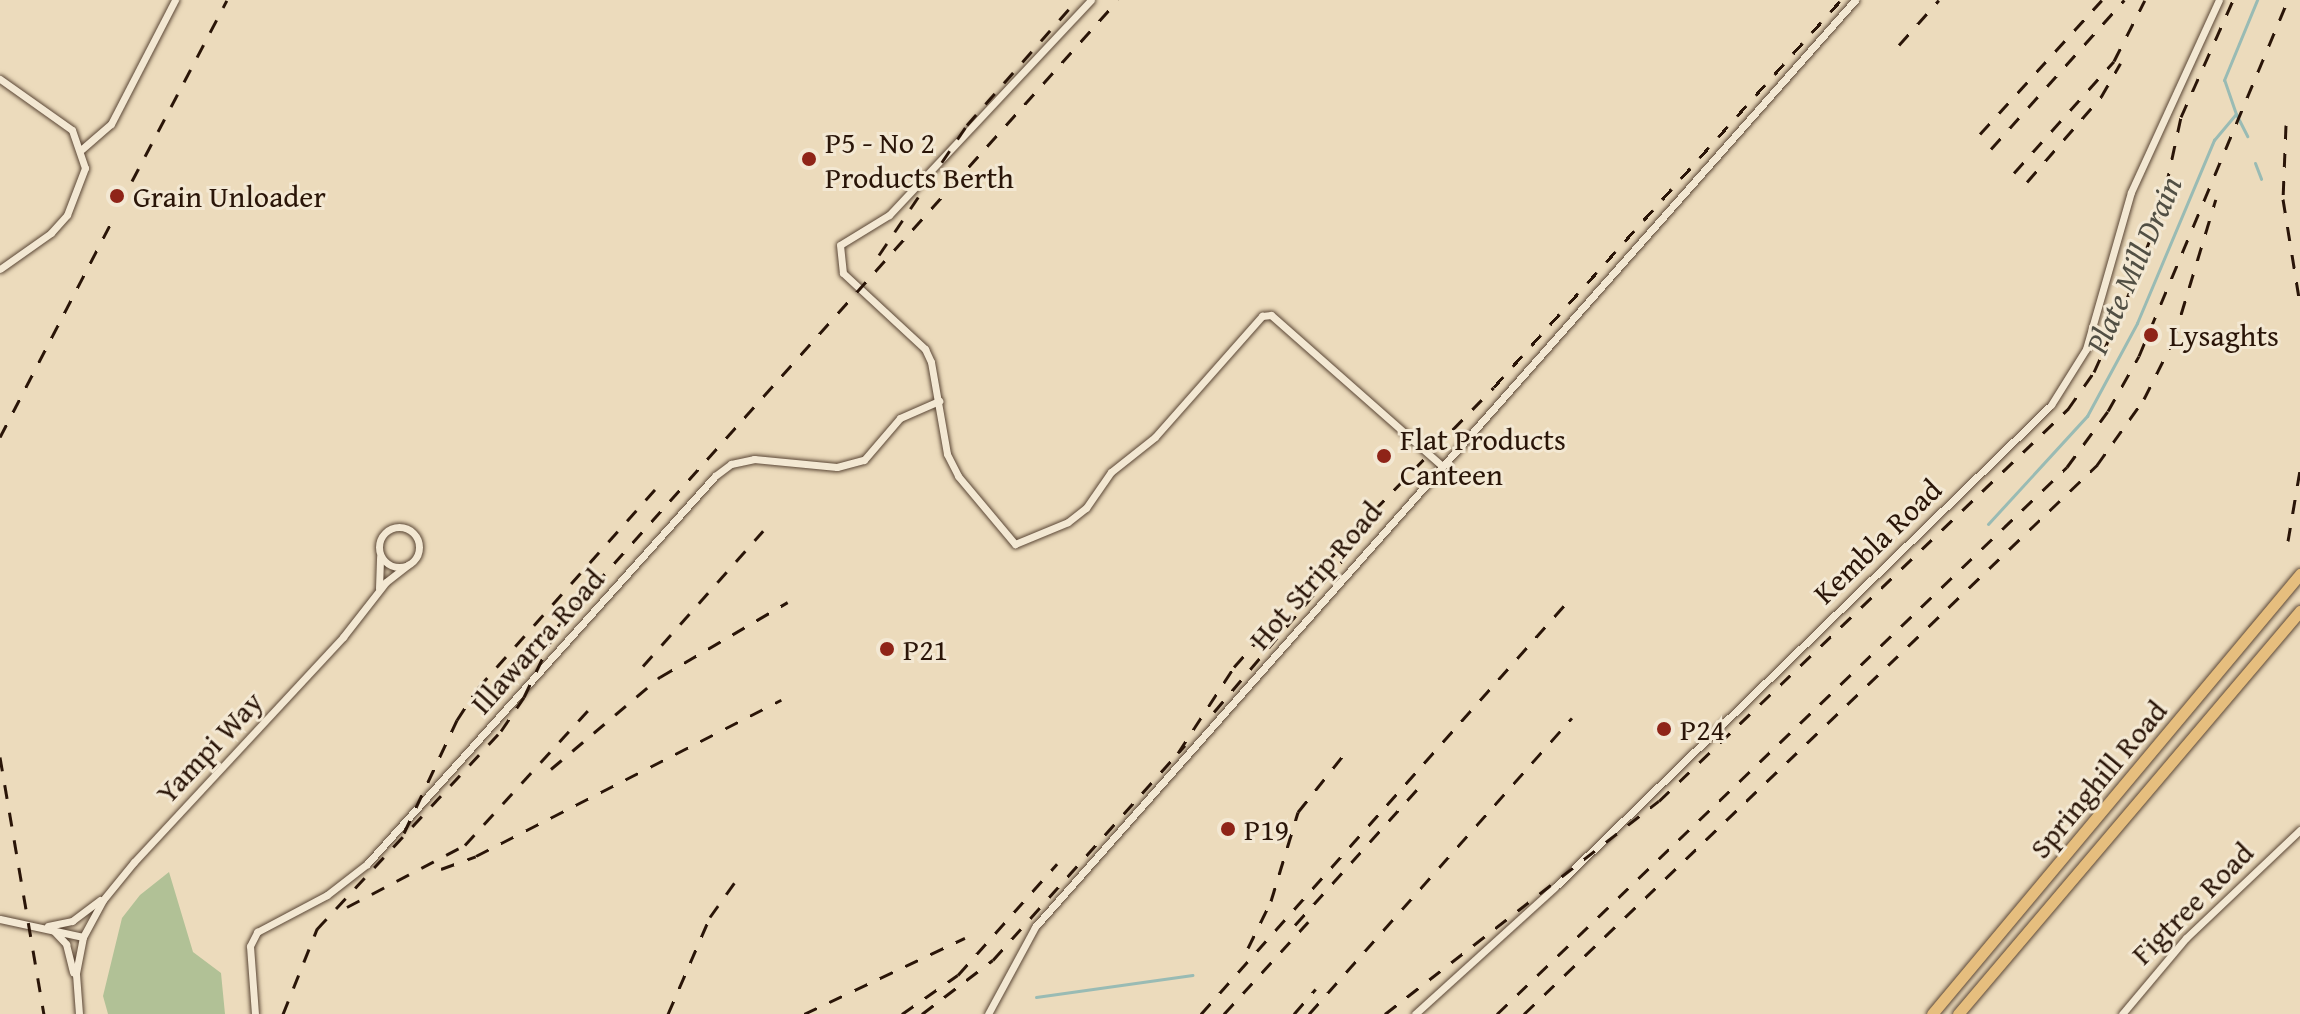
<!DOCTYPE html>
<html>
<head>
<meta charset="utf-8">
<style>
  body { margin:0 }
  #map { position:relative; width:2300px; height:1014px; overflow:hidden; background:#ecdbbc; font-family:"Gentium Book Plus",serif }
  div>[style] { position:absolute }
  [style*='--x'] { left:calc(var(--x)*1px); top:calc(var(--y)*1px); width:calc(var(--w)*1px); rotate:calc(var(--a)*1deg) }
  .green>* { inset:0; background:#b1c196 }
  .stream>* { height:3px; margin:-1.5px; padding:0 1.5px; transform-origin:1.5px; border-radius:1.5px; background:#99bbb4 }
  .roads { filter:drop-shadow(0 0 2px #5a4635) drop-shadow(0 0 2px #5a4635) }
  .minor>* { height:7px; margin:-3.5px; padding:0 3.5px; transform-origin:3.5px; border-radius:3.5px; background:#f3e8d3 }
  .minor>.ring { margin:-3.5px; padding:0; box-sizing:content-box; background:none; border:7px solid #f3e8d3; border-radius:50% }
  .primary>* { height:11px; margin:-5.5px; padding:0 5.5px; transform-origin:5.5px; border-radius:5.5px; background:#e6be7e }
  .rail>* { height:3px; margin-top:-1.5px; transform-origin:0; background:repeating-linear-gradient(90deg,#2a1508 0 14px,transparent 0 28px) }
  .dots>* { width:22px; height:22px; translate:-50% -50%; box-sizing:border-box; border:4px solid #f3e8d3; border-radius:50% }
  span { translate:-50% -50%; white-space:nowrap; text-align:center; line-height:1.15; -webkit-text-stroke:6px #f3e8d3; paint-order:stroke }
  .poi-label { font-size:30px; color:#2a1508 }
  .left { translate:0 -50%; text-align:left }
  .street-label { font-size:30px; color:#2a1508 }
  .water-label { font-size:32px; color:#514f44; font-style:italic }
</style>
</head>
<body>
<div id="map">
  <div class="green">
    <div style="clip-path:polygon(169px 872px,193px 952px,221px 973px,225px 1014px,108px 1014px,103px 996px,122px 918px,140px 895px)"></div>
  </div>
  <div class="stream">
    <div style="--x:2236;--y:114;--w:25;--a:63"></div>
    <div style="--x:2255;--y:163;--w:17;--a:69"></div>
    <div style="--x:1988;--y:524;--w:147;--a:-47.5"></div>
    <div style="--x:2087;--y:416;--w:106;--a:-61.7"></div>
    <div style="--x:2137;--y:323;--w:199;--a:-67.2"></div>
    <div style="--x:2214;--y:140;--w:34;--a:-50"></div>
    <div style="--x:2236;--y:114;--w:36;--a:-109"></div>
    <div style="--x:2224;--y:80;--w:87;--a:-67.6"></div>
    <div style="--x:1036;--y:997;--w:158;--a:-8"></div>
  </div>
  <div class="roads">
    <div class="minor">
      <div style="--x:1091;--y:0;--w:295;--a:133.2"></div>
      <div style="--x:889;--y:215;--w:57;--a:148.5"></div>
      <div style="--x:840;--y:245;--w:28;--a:84"></div>
      <div style="--x:843;--y:273;--w:112;--a:42.8"></div>
      <div style="--x:925;--y:349;--w:14;--a:65"></div>
      <div style="--x:931;--y:362;--w:93;--a:80.1"></div>
      <div style="--x:947;--y:454;--w:25;--a:63"></div>
      <div style="--x:958;--y:476;--w:89;--a:50"></div>
      <div style="--x:1015;--y:544;--w:57;--a:-22.5"></div>
      <div style="--x:1068;--y:522;--w:23;--a:-38"></div>
      <div style="--x:1086;--y:508;--w:44;--a:-55.2"></div>
      <div style="--x:1111;--y:472;--w:56;--a:-38.5"></div>
      <div style="--x:1155;--y:437;--w:162;--a:-48.5"></div>
      <div style="--x:1262;--y:316;--w:9;--a:-6"></div>
      <div style="--x:1271;--y:315;--w:228;--a:41.4"></div>
      <div style="--x:0;--y:79;--w:88;--a:35.3"></div>
      <div style="--x:72;--y:130;--w:40;--a:71.1"></div>
      <div style="--x:85;--y:168;--w:50;--a:111"></div>
      <div style="--x:67;--y:215;--w:24;--a:132"></div>
      <div style="--x:51;--y:233;--w:62;--a:144.8"></div>
      <div style="--x:82;--y:149;--w:38;--a:-41"></div>
      <div style="--x:111;--y:124;--w:140;--a:-62.7"></div>
      <div class="ring" style="left:379px;top:527px;width:33px;height:33px"></div>
      <div style="--x:379;--y:588;--w:31;--a:-88"></div>
      <div style="--x:0;--y:919;--w:85;--a:12.2"></div>
      <div style="--x:83;--y:937;--w:38;--a:101"></div>
      <div style="--x:76;--y:974;--w:40;--a:85.7"></div>
      <div style="--x:48;--y:926;--w:25;--a:-12"></div>
      <div style="--x:72;--y:921;--w:35;--a:-37"></div>
      <div style="--x:54;--y:931;--w:18;--a:47"></div>
      <div style="--x:66;--y:944;--w:29;--a:76"></div>
      <div style="--x:83;--y:937;--w:42;--a:-61.6"></div>
      <div style="--x:103;--y:900;--w:49;--a:-50.8"></div>
      <div style="--x:134;--y:862;--w:307;--a:-47.1"></div>
      <div style="--x:343;--y:637;--w:70;--a:-52"></div>
      <div style="--x:386;--y:582;--w:28;--a:-38"></div>
      <div style="--x:255;--y:1014;--w:68;--a:-94.2"></div>
      <div style="--x:250;--y:946;--w:16;--a:-63"></div>
      <div style="--x:257;--y:932;--w:79;--a:-27.9"></div>
      <div style="--x:327;--y:895;--w:51;--a:-37.8"></div>
      <div style="--x:367;--y:864;--w:521;--a:-48.11"></div>
      <div style="--x:715;--y:476;--w:20;--a:-37"></div>
      <div style="--x:731;--y:464;--w:24;--a:-12"></div>
      <div style="--x:754;--y:459;--w:83;--a:5.5"></div>
      <div style="--x:837;--y:467;--w:28;--a:-15"></div>
      <div style="--x:864;--y:460;--w:55;--a:-49.4"></div>
      <div style="--x:900;--y:418;--w:43;--a:-23.6"></div>
      <div style="--x:988;--y:1014;--w:99;--a:-61.6"></div>
      <div style="--x:1035;--y:927;--w:1238;--a:-48.5"></div>
      <div style="--x:1415;--y:1014;--w:188;--a:-42.2"></div>
      <div style="--x:1554;--y:888;--w:693;--a:-44.18"></div>
      <div style="--x:2051;--y:405;--w:66;--a:-58"></div>
      <div style="--x:2086;--y:349;--w:163;--a:-74"></div>
      <div style="--x:2131;--y:192;--w:211;--a:-65.4"></div>
      <div style="--x:2122;--y:1014;--w:99;--a:-49.9"></div>
      <div style="--x:2186;--y:938;--w:157;--a:-43.5"></div>
    </div>
    <div class="primary">
      <div style="--x:1932;--y:1014;--w:574;--a:-50.09"></div>
      <div style="--x:1958;--y:1014;--w:529;--a:-49.68"></div>
    </div>
  </div>
  <div class="rail">
    <div style="--x:1899;--y:45;--w:60;--a:-48.4"></div>
    <div style="--x:2286;--y:125;--w:74;--a:92.3"></div>
    <div style="--x:2283;--y:199;--w:106;--a:80.8"></div>
    <div style="--x:1980;--y:134;--w:181;--a:-47.7"></div>
    <div style="--x:1991;--y:149;--w:200;--a:-48.2"></div>
    <div style="--x:2014;--y:173;--w:150;--a:-48.2"></div>
    <div style="--x:2114;--y:61;--w:68;--a:-63.1"></div>
    <div style="--x:132;--y:181;--w:204;--a:-62.3"></div>
    <div style="--x:2027;--y:182;--w:113;--a:-49"></div>
    <div style="--x:2101;--y:97;--w:39;--a:-60"></div>
    <div style="--x:879;--y:255;--w:157;--a:-55.9"></div>
    <div style="--x:967;--y:125;--w:167;--a:-48.7"></div>
    <div style="--x:0;--y:437;--w:248;--a:-62.6"></div>
    <div style="--x:2288;--y:541;--w:72;--a:-80.4"></div>
    <div style="--x:643;--y:666;--w:181;--a:-48.4"></div>
    <div style="--x:1214;--y:712;--w:216;--a:-49.7"></div>
    <div style="--x:1178;--y:753;--w:103;--a:-56.9"></div>
    <div style="--x:1234;--y:667;--w:183;--a:-48.5"></div>
    <div style="--x:1355;--y:530;--w:199;--a:-45.8"></div>
    <div style="--x:1494;--y:387;--w:520;--a:-48.12"></div>
    <div style="--x:0;--y:757;--w:261;--a:80.3"></div>
    <div style="--x:551;--y:769;--w:143;--a:-40.2"></div>
    <div style="--x:660;--y:677;--w:148;--a:-30.4"></div>
    <div style="--x:404;--y:833;--w:125;--a:-64.9"></div>
    <div style="--x:457;--y:720;--w:38;--a:-57"></div>
    <div style="--x:478;--y:688;--w:278;--a:-48.3"></div>
    <div style="--x:441;--y:869;--w:37;--a:-20"></div>
    <div style="--x:476;--y:856;--w:343;--a:-27.1"></div>
    <div style="--x:347;--y:907;--w:133;--a:-27.7"></div>
    <div style="--x:465;--y:845;--w:190;--a:-47.6"></div>
    <div style="--x:1295;--y:925;--w:188;--a:-48"></div>
    <div style="--x:1248;--y:948;--w:52;--a:-63.9"></div>
    <div style="--x:1271;--y:901;--w:93;--a:-73.1"></div>
    <div style="--x:1298;--y:812;--w:82;--a:-51.4"></div>
    <div style="--x:283;--y:1014;--w:92;--a:-68.2"></div>
    <div style="--x:317;--y:929;--w:270;--a:-47.1"></div>
    <div style="--x:501;--y:731;--w:41;--a:-55.9"></div>
    <div style="--x:524;--y:697;--w:79;--a:-64.4"></div>
    <div style="--x:558;--y:626;--w:840;--a:-48.19"></div>
    <div style="--x:668;--y:1014;--w:106;--a:-66.6"></div>
    <div style="--x:710;--y:917;--w:52;--a:-54.5"></div>
    <div style="--x:804;--y:1014;--w:178;--a:-25.3"></div>
    <div style="--x:902;--y:1014;--w:68;--a:-34.9"></div>
    <div style="--x:958;--y:975;--w:149;--a:-48.3"></div>
    <div style="--x:922;--y:1014;--w:89;--a:-37.3"></div>
    <div style="--x:993;--y:960;--w:288;--a:-48.2"></div>
    <div style="--x:1201;--y:1014;--w:554;--a:-48.37"></div>
    <div style="--x:1224;--y:1014;--w:125;--a:-47.6"></div>
    <div style="--x:1294;--y:1014;--w:33;--a:-49"></div>
    <div style="--x:1309;--y:1014;--w:396;--a:-48.4"></div>
    <div style="--x:1385;--y:1014;--w:347;--a:-37.9"></div>
    <div style="--x:1659;--y:801;--w:567;--a:-43.78"></div>
    <div style="--x:2068;--y:409;--w:45;--a:-54.9"></div>
    <div style="--x:2094;--y:372;--w:72;--a:-65.6"></div>
    <div style="--x:2124;--y:306;--w:99;--a:-68.6"></div>
    <div style="--x:2160;--y:214;--w:99;--a:-77.8"></div>
    <div style="--x:2181;--y:117;--w:128;--a:-66"></div>
    <div style="--x:1497;--y:1014;--w:790;--a:-43.82"></div>
    <div style="--x:2067;--y:467;--w:69;--a:-53.8"></div>
    <div style="--x:2108;--y:411;--w:63;--a:-60.6"></div>
    <div style="--x:2139;--y:356;--w:386;--a:-67.3"></div>
    <div style="--x:1524;--y:1014;--w:794;--a:-43.77"></div>
    <div style="--x:2097;--y:465;--w:81;--a:-54.5"></div>
    <div style="--x:2144;--y:399;--w:65;--a:-63.4"></div>
    <div style="--x:2173;--y:341;--w:148;--a:-73.2"></div>
  </div>
  <div class="dots">
    <div style="left:809px;top:159px;background:#8f2418"></div>
    <div style="left:117px;top:196px;background:#8f2418"></div>
    <div style="left:2151px;top:335px;background:#8f2418"></div>
    <div style="left:1384px;top:456px;background:#8f2418"></div>
    <div style="left:887px;top:649px;background:#8f2418"></div>
    <div style="left:1664px;top:729px;background:#8f2418"></div>
    <div style="left:1228px;top:829px;background:#8f2418"></div>
  </div>
  <div class="poi-label">
    <span class="left" style="left:825px;top:159px">P5 - No 2<br>Products Berth</span>
    <span class="left" style="left:133px;top:196px">Grain Unloader</span>
    <span class="left" style="left:2169px;top:335px">Lysaghts</span>
    <span class="left" style="left:1400px;top:456px">Flat Products<br>Canteen</span>
    <span class="left" style="left:903px;top:649px">P21</span>
    <span class="left" style="left:1680px;top:729px">P24</span>
    <span class="left" style="left:1244px;top:829px">P19</span>
  </div>
  <div class="street-label">
    <span style="left:1877px;top:541px;rotate:-44deg">Kembla Road</span>
    <span style="left:1315px;top:575px;rotate:-49deg">Hot Strip Road</span>
    <span style="left:537px;top:641px;rotate:-48deg">Illawarra Road</span>
    <span style="left:209px;top:747px;rotate:-47deg">Yampi Way</span>
    <span style="left:2098px;top:779px;rotate:-50deg">Springhill Road</span>
    <span style="left:2192px;top:903px;rotate:-45deg">Figtree Road</span>
  </div>
  <div class="water-label">
    <span style="left:2134px;top:265px;rotate:-66deg">Plate Mill Drain</span>
  </div>
</div>
</body>
</html>
